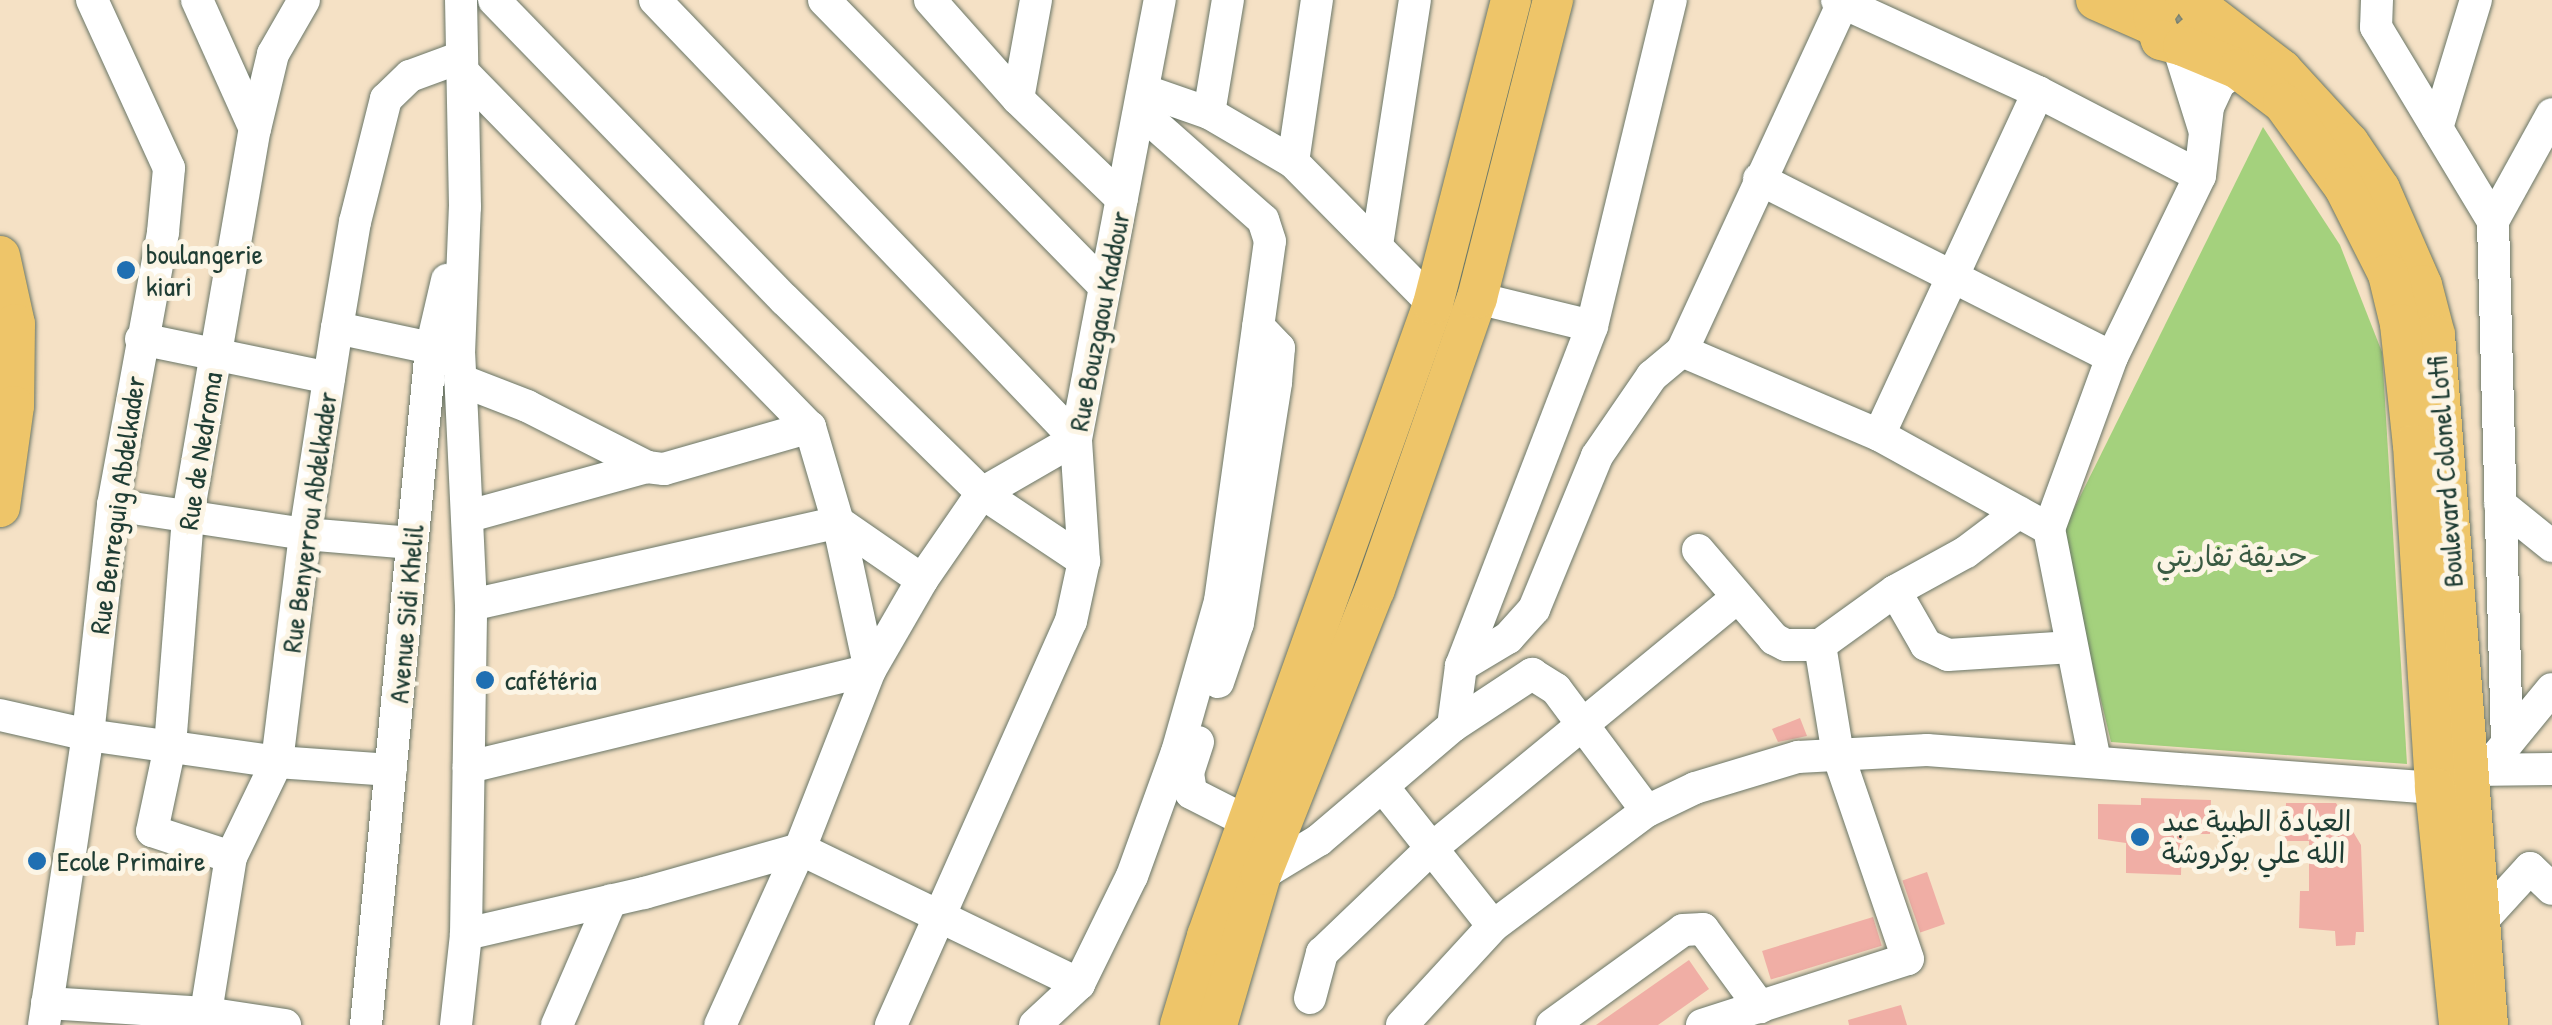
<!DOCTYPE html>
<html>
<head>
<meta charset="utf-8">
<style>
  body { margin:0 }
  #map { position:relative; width:2552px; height:1025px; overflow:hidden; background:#f5e1c5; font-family:"Patrick Hand","Playpen Sans Arabic",sans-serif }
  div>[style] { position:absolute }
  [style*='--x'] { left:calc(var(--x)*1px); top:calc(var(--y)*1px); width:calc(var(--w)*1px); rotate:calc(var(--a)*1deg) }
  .green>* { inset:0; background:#a4d17d }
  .building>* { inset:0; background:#f0aea5; transform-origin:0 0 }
  .roads { filter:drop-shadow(0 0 2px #6a7667) drop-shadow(0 0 2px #6a7667) }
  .minor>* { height:32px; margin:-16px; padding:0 16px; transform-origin:16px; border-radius:16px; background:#fff }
  .major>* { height:40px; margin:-20px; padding:0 20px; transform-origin:20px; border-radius:20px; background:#eec569 }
  .dots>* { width:28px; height:28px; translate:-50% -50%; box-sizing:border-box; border:5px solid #fcf5e5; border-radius:50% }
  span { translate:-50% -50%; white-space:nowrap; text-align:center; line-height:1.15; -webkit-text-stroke:10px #fcf5e5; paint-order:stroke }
  .poi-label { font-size:28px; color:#1f3d34 }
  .left { translate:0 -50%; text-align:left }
  .street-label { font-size:28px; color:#1f3d34 }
  .park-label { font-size:28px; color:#3a5b43 }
</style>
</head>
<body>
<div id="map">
  <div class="green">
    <div style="clip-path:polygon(2263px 127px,2340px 245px,2382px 352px,2407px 764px,2111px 742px,2061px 535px)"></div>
  </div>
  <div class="building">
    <div style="clip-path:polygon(1800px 718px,1807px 736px,1778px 742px,1772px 729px)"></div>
    <div style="clip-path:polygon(2141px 798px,2211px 800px,2210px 834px,2182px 834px,2181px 875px,2126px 873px,2126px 843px,2098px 839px,2098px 804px,2141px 805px)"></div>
    <div style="clip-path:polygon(2286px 803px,2336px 803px,2361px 845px,2364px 932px,2356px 932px,2355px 945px,2336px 946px,2335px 931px,2299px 928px,2300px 891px,2309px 891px,2309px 841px,2285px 841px)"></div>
    <div style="left:1927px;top:872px;width:55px;height:26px;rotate:71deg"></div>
    <div style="left:1873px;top:917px;width:30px;height:116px;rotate:73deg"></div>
    <div style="clip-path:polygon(1689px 960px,1709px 989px,1658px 1025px,1596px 1025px)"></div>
    <div style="clip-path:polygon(1901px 1005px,1907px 1025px,1849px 1025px,1848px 1020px)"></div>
  </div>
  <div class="roads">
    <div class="minor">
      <div style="--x:197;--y:0;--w:141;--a:65.8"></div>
      <div style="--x:494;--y:0;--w:417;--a:45.9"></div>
      <div style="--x:784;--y:299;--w:277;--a:44.4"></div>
      <div style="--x:982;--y:493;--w:123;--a:33.7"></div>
      <div style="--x:655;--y:0;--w:608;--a:46.2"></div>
      <div style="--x:1076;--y:439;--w:108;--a:150.1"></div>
      <div style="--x:982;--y:493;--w:106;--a:124.6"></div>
      <div style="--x:922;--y:580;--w:104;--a:120"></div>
      <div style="--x:870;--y:670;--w:192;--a:111.4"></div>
      <div style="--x:800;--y:849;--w:193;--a:114.4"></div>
      <div style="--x:824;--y:0;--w:400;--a:45.6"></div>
      <div style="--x:930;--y:0;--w:132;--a:48.4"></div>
      <div style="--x:1018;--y:99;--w:144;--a:43.9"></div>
      <div style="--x:1837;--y:0;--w:221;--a:24.6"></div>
      <div style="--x:2038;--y:92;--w:182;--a:27.4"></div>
      <div style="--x:2377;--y:0;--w:27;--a:92"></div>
      <div style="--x:2376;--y:27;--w:227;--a:58.9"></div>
      <div style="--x:2178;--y:46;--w:87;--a:72.6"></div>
      <div style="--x:462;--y:71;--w:498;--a:45.7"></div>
      <div style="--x:810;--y:427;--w:99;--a:73.6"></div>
      <div style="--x:838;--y:522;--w:151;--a:77.8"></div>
      <div style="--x:870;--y:670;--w:413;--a:166.4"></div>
      <div style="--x:1143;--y:90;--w:70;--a:19.2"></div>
      <div style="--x:1209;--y:113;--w:97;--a:30.3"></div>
      <div style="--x:1293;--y:162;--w:199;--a:45.4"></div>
      <div style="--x:1018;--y:99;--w:101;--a:-79.7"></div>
      <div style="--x:1209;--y:113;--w:115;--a:-80.5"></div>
      <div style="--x:2437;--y:128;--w:134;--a:-73.1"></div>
      <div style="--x:1293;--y:162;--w:164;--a:-81.6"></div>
      <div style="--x:1759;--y:179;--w:395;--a:26.8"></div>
      <div style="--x:1377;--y:245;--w:248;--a:-81.2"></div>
      <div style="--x:1477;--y:298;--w:118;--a:13.7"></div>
      <div style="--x:337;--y:328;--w:116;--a:12"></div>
      <div style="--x:141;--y:339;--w:192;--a:11.7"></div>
      <div style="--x:1682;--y:351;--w:214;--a:23.1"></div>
      <div style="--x:1879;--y:435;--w:194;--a:28.9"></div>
      <div style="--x:460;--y:380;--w:72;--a:21.2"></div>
      <div style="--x:527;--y:406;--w:135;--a:26.9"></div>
      <div style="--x:647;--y:467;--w:17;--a:7"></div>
      <div style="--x:664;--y:469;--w:152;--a:-16"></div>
      <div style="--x:1879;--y:435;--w:378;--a:-65.1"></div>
      <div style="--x:2500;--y:504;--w:67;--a:38.9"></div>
      <div style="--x:113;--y:505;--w:194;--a:8.6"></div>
      <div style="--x:305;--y:534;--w:107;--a:4.8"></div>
      <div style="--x:469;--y:516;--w:185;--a:-15.4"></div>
      <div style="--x:1698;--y:550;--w:117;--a:49.5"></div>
      <div style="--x:1774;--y:639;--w:13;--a:27"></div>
      <div style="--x:1786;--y:645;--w:34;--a:0"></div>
      <div style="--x:1820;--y:645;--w:92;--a:-35.8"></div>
      <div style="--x:1895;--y:591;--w:81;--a:-28.8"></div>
      <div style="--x:1966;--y:552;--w:66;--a:-37"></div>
      <div style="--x:1895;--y:591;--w:62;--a:60.1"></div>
      <div style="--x:1926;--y:645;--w:24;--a:24"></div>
      <div style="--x:1948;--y:655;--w:124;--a:-3.7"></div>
      <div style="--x:471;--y:605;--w:376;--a:-12.7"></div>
      <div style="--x:838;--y:522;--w:102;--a:34.6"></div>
      <div style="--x:1461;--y:666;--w:55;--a:-30.8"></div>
      <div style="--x:1508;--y:638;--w:39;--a:-48"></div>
      <div style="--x:1534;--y:609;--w:165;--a:-67.6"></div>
      <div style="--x:1597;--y:456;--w:97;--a:-55.5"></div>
      <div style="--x:1652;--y:376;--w:39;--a:-40"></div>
      <div style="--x:1682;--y:351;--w:384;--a:-65.2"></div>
      <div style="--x:1218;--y:682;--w:62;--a:-71.3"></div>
      <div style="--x:1238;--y:623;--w:244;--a:-81"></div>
      <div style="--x:1276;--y:382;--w:34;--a:-85"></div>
      <div style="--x:1279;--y:348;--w:30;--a:-134"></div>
      <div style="--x:0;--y:715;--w:90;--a:12.8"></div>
      <div style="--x:88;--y:735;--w:191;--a:8.1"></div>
      <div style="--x:277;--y:762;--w:114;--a:4"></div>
      <div style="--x:1453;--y:726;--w:61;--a:-82.4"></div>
      <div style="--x:1461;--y:666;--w:364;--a:-68.9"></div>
      <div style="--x:1592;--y:326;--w:335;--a:-76.4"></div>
      <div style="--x:1198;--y:742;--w:33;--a:108"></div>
      <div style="--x:1188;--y:773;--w:20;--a:81"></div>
      <div style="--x:1191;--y:793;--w:64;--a:27"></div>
      <div style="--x:2507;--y:743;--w:522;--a:-91.54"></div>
      <div style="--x:2493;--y:221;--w:122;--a:-61.1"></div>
      <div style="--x:2095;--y:761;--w:237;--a:-101.2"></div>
      <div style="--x:2049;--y:529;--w:183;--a:-69.9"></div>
      <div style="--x:2112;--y:357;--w:201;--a:-64.1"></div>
      <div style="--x:2200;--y:176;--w:69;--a:-83.4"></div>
      <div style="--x:2208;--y:107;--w:26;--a:-65"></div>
      <div style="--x:2219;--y:83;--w:24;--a:-36"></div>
      <div style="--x:2487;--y:768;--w:102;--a:-50.6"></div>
      <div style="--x:2472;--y:770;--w:80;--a:-0.7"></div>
      <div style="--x:1383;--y:787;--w:177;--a:51.6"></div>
      <div style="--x:231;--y:857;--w:83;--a:-161.8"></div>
      <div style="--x:152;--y:831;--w:87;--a:-78"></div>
      <div style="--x:170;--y:746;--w:232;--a:-85.5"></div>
      <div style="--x:188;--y:515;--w:392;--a:-80.2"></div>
      <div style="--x:255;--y:129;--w:77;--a:-76.5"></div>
      <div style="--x:273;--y:54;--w:62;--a:-60.1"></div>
      <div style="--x:1261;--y:875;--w:68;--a:-31.1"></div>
      <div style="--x:1319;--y:840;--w:176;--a:-40.4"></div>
      <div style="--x:1453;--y:726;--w:95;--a:-33.4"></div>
      <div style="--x:1532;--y:674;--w:28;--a:32"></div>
      <div style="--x:1556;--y:689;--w:152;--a:53.3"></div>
      <div style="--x:2478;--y:925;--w:77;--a:-47.6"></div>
      <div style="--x:2530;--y:868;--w:30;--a:44"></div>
      <div style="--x:466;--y:934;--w:183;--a:-13"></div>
      <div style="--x:644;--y:893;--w:162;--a:-15.8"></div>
      <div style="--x:800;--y:849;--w:310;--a:25.8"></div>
      <div style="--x:1310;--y:998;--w:47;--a:-75.1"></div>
      <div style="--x:1322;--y:953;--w:151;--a:-43.7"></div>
      <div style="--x:1431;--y:849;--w:396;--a:-39.4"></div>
      <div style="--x:47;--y:1003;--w:159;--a:3.6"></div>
      <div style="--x:206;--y:1013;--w:80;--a:8.6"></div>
      <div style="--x:44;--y:1025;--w:293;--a:-81.4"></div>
      <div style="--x:88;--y:735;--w:231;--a:-83.8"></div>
      <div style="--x:113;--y:505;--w:278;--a:-79.6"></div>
      <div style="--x:163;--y:232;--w:64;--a:-84.6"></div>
      <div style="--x:169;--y:168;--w:185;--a:-114.6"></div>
      <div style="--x:204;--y:1025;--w:170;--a:-80.9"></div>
      <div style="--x:231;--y:857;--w:106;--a:-64.2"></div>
      <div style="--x:277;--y:762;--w:230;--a:-83"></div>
      <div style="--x:305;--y:534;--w:208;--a:-81.2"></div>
      <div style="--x:337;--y:328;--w:108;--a:-80.4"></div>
      <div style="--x:355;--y:222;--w:127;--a:-75.9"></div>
      <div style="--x:386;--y:99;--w:33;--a:-44"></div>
      <div style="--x:410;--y:76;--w:55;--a:-20.1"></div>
      <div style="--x:366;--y:1025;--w:679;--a:-84.51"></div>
      <div style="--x:431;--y:349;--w:71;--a:-76.9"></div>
      <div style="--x:456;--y:1025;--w:92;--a:-83.7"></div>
      <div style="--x:466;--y:934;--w:329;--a:-89.1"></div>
      <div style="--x:471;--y:605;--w:251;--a:-92.7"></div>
      <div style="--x:459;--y:354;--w:147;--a:-87.7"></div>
      <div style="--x:465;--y:207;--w:207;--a:-91.1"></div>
      <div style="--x:557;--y:1025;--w:136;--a:-66.6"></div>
      <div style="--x:891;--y:1025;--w:442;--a:-66"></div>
      <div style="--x:1071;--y:621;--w:61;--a:-77.8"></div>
      <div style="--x:1084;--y:561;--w:122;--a:-93.8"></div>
      <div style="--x:1076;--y:439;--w:447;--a:-79.2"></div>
      <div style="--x:1035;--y:1025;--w:60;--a:-43"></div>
      <div style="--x:1079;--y:984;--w:120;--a:-63.9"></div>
      <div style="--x:1132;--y:876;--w:132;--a:-70.1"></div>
      <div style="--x:1177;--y:752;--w:157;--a:-74.1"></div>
      <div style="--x:1220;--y:601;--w:363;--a:-82.1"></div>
      <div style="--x:1270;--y:241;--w:22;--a:-108"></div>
      <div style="--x:1263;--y:220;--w:164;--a:-138.5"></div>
      <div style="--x:1402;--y:1025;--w:134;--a:-47.4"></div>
      <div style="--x:1493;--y:926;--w:192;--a:-36.8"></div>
      <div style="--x:1647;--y:811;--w:53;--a:-25.6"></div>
      <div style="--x:1695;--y:788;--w:108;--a:-16.8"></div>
      <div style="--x:1798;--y:757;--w:129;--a:-3.1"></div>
      <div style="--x:1927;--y:750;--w:509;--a:4.28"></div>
      <div style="--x:1552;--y:1025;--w:162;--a:-35.9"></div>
      <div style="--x:1683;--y:930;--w:20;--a:-3"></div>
      <div style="--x:1703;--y:929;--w:97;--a:53.8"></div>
      <div style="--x:1702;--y:1025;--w:216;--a:-17.8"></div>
      <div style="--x:1908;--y:959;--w:216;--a:-108.9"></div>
      <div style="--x:1838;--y:755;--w:111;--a:-99.3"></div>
    </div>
    <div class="major">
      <div style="--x:2096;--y:0;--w:62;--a:23.7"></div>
      <div style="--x:2164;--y:0;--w:19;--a:125"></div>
      <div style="--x:2153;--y:16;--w:25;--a:72"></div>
      <div style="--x:2161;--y:40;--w:23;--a:15"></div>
      <div style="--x:2183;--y:46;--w:24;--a:-42"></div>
      <div style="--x:2197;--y:5;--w:107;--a:37.4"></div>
      <div style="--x:2282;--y:70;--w:99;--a:47.5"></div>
      <div style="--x:2349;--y:143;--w:55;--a:56"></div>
      <div style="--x:2380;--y:189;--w:105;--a:66.4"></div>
      <div style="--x:2422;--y:285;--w:52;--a:75.4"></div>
      <div style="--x:2435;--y:335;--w:692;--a:85.61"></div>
      <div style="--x:2183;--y:46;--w:60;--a:22.7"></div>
      <div style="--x:2238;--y:69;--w:56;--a:37.1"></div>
      <div style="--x:2283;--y:103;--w:104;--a:54"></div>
      <div style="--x:2344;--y:187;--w:97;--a:63.2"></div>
      <div style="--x:2388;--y:274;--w:51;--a:76.5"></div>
      <div style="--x:2400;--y:324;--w:122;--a:83.9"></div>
      <div style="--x:2413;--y:445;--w:344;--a:86.3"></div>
      <div style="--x:2435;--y:788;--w:238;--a:84.2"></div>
      <div style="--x:0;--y:256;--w:70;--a:77.6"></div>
      <div style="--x:15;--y:324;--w:82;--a:90.7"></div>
      <div style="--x:14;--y:406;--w:102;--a:97.9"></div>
      <div style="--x:1180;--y:1025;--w:93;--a:-73.1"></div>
      <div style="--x:1207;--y:936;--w:671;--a:-70.32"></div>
      <div style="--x:1433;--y:304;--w:314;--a:-75.6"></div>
      <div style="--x:1217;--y:1025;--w:156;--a:-73.7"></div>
      <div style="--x:1261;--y:875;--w:308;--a:-68.3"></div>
      <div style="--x:1375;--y:589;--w:308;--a:-70.7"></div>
      <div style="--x:1477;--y:298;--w:308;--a:-75.7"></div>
    </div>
  </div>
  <div class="dots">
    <div style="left:126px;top:270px;background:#1f6fb2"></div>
    <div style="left:485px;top:680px;background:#1f6fb2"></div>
    <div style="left:2140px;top:837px;background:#1f6fb2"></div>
    <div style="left:37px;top:861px;background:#1f6fb2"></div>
  </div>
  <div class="poi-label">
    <span class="left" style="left:146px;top:270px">boulangerie<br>kiari</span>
    <span class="left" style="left:505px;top:680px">cafétéria</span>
    <span class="left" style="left:2162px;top:837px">العيادة الطبية عبد<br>الله علي بوكروشة</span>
    <span class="left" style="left:57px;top:861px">Ecole Primaire</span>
  </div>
  <div class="street-label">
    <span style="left:1099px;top:321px;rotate:-79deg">Rue Bouzgaou Kaddour</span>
    <span style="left:200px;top:451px;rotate:-81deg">Rue de Nedroma</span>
    <span style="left:2445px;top:472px;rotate:-94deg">Boulevard Colonel Lotfi</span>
    <span style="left:117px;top:505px;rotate:-82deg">Rue Benreguig Abdelkader</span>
    <span style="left:309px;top:522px;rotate:-82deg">Rue Benyerrou Abdelkader</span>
    <span style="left:406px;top:614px;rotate:-85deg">Avenue Sidi Khelil</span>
  </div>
  <div class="park-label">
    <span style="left:2232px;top:556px">حديقة تفاريتي</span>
  </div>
</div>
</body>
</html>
